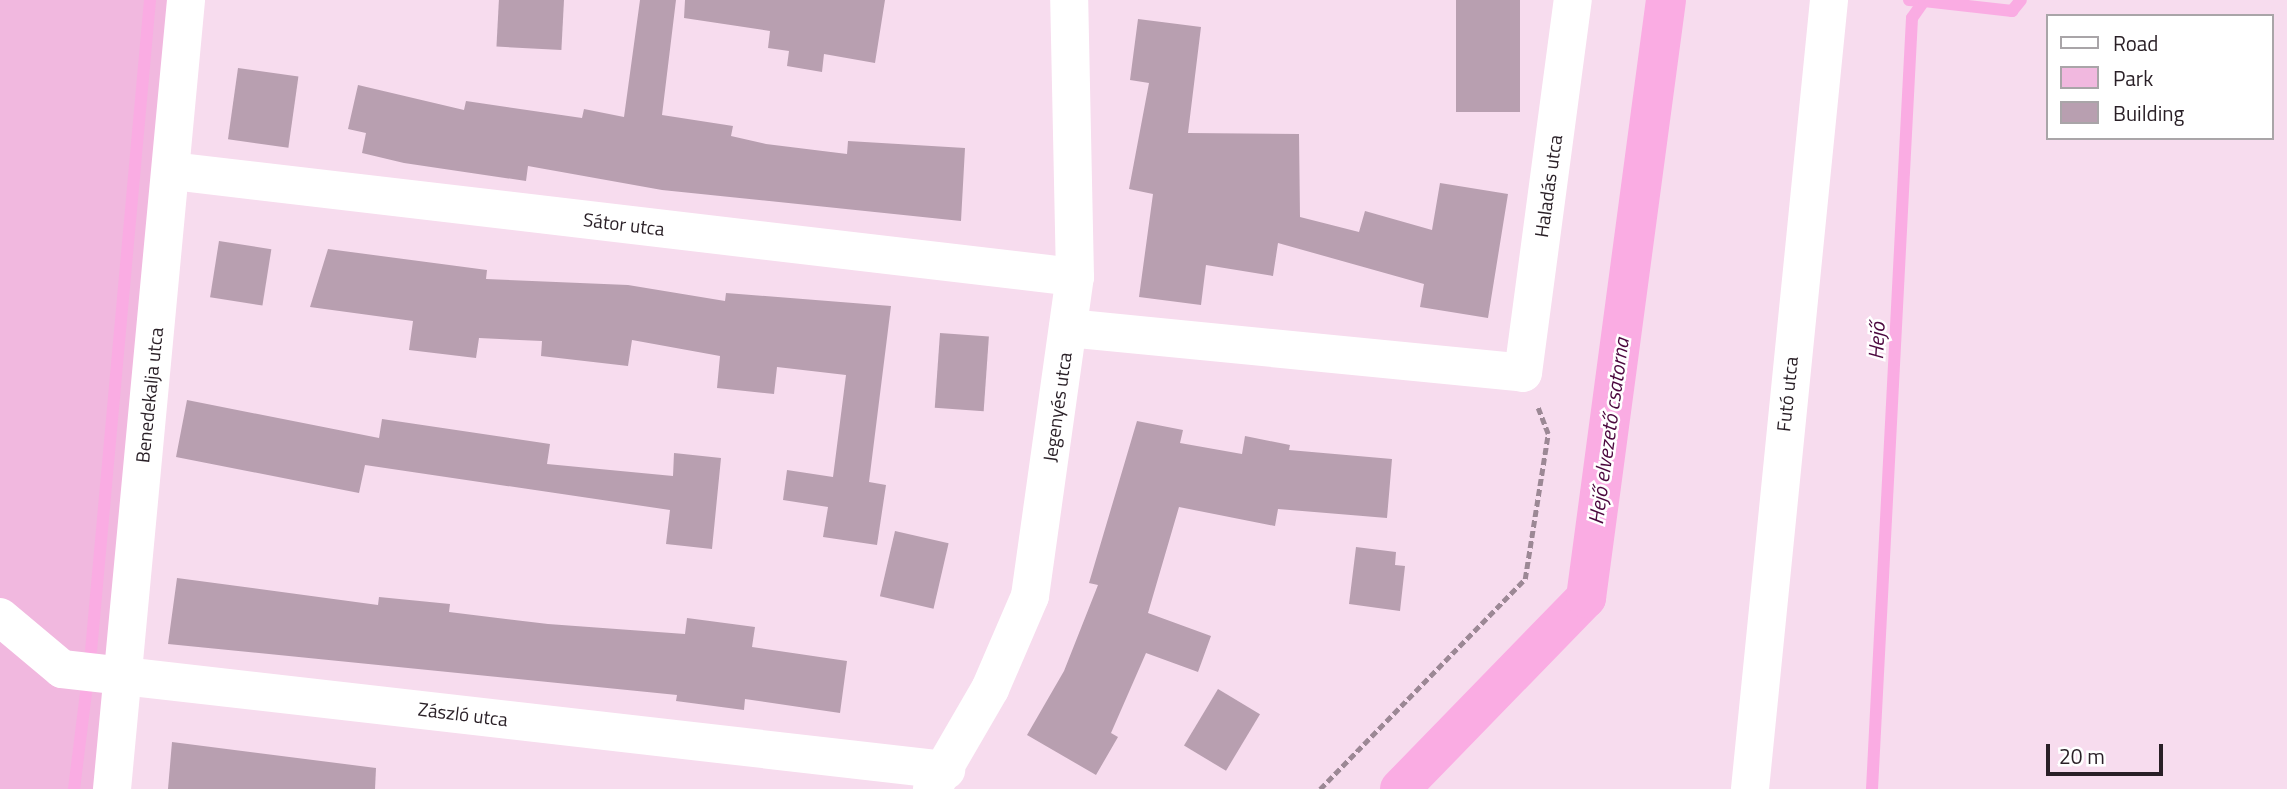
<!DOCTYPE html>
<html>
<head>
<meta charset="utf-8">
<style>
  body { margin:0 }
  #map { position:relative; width:2287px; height:789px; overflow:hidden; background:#f7dcee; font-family:"Titillium Web",sans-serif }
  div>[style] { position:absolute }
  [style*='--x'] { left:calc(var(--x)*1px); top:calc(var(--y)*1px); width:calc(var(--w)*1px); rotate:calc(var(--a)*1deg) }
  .green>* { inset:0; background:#f1b8df }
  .stream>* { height:12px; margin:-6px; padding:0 6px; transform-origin:6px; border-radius:6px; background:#faace3 }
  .canal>* { height:40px; margin:-20px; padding:0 20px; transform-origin:20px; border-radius:20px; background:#faace3 }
  .building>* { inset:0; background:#b89fb0; transform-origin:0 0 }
  .path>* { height:4.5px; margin-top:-2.25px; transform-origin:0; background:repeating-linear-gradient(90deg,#9c8895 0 7px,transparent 0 10.5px) }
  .street>* { height:38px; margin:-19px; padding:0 19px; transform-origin:19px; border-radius:19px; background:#fff }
  .secondary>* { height:38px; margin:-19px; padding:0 19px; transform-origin:19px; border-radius:19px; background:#fff }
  span { translate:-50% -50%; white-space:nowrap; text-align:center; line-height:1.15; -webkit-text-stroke:5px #fff; paint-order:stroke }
  .street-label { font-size:19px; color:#291f26 }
  .water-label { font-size:21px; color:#4b073e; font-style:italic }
  .legend { position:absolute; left:2046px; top:14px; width:228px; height:126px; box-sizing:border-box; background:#fff; border:2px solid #a9a5a8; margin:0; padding:9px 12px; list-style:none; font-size:21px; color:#291f26 }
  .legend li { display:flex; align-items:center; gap:14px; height:35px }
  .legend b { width:35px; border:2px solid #a9a5a8 }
  .scale { position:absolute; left:2046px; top:744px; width:117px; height:32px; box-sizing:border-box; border:4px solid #291f26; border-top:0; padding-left:9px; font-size:21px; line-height:24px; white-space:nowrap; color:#291f26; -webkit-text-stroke:5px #fff; paint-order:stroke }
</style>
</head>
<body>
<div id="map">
  <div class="green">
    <div style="clip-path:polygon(0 0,174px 0,97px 789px,0 789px)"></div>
  </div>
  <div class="stream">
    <div style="--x:1909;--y:0;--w:15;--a:4"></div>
    <div style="--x:91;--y:651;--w:654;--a:-84.82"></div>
    <div style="--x:74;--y:789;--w:97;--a:-82.9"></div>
    <div style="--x:1872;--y:789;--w:772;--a:-87.03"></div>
    <div style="--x:1912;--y:18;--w:21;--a:-55"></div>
    <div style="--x:1924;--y:1;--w:89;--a:6.5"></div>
    <div style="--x:2012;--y:11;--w:14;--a:-51"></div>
  </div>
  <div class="canal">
    <div style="--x:1400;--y:789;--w:267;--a:-45.8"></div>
    <div style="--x:1586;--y:598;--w:603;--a:-82.38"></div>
  </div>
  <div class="building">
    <div style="left:564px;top:0;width:50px;height:65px;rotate:93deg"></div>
    <div style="clip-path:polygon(640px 0,676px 0,662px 115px,733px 126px,731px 136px,766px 144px,847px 154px,848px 141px,965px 148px,961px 221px,662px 190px,528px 166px,526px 181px,404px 163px,362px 153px,366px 133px,348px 129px,358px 85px,464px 110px,466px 101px,582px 118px,584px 109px,624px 117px)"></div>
    <div style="clip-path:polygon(685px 0,885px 0,875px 63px,824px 54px,822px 72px,787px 66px,789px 51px,768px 48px,770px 31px,684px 18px)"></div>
    <div style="left:1456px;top:0;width:64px;height:112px"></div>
    <div style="clip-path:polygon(1138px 19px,1201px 27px,1188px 133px,1299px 134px,1300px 217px,1359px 232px,1365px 211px,1432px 230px,1440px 183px,1508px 194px,1488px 318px,1420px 307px,1424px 284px,1278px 243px,1273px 276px,1206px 265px,1201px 305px,1139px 297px,1153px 194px,1129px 189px,1149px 83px,1130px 80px)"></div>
    <div style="left:238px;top:68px;width:61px;height:72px;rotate:8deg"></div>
    <div style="left:219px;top:241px;width:53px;height:57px;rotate:9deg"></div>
    <div style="clip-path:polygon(328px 249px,487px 270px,486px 279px,628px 285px,725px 301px,726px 293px,891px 306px,869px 482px,886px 485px,877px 545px,823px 537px,828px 507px,783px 500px,787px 470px,833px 477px,846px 375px,777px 367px,774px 394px,717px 388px,720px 356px,632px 340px,628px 366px,541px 356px,542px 341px,479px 338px,476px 358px,409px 350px,413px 321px,310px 307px)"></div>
    <div style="left:940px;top:333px;width:49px;height:75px;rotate:4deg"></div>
    <div style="clip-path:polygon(187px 400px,379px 438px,382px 419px,550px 444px,547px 464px,673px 476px,674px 453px,721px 458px,712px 549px,666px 544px,670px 510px,365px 465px,359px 493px,176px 457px)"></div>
    <div style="clip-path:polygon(1137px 421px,1183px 430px,1180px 443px,1242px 454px,1245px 436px,1290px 445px,1289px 450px,1392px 459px,1387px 518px,1278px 509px,1275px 526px,1179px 507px,1148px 613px,1211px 636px,1198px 672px,1146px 653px,1111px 733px,1118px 737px,1096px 775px,1027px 735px,1064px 671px,1098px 585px,1089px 583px)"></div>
    <div style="left:895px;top:531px;width:55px;height:67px;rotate:13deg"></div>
    <div style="clip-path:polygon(1356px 547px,1396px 552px,1395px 565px,1405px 566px,1400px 611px,1349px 604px)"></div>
    <div style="clip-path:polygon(177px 578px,378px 605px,379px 597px,450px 604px,449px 612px,548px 624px,685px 634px,687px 618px,755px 627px,752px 647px,847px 661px,840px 713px,745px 699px,744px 710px,676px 701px,677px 695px,168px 644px)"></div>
    <div style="left:1218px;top:689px;width:49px;height:66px;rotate:31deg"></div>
    <div style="clip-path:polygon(172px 742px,376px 768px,375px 789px,168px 789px)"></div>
  </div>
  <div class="path">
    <div style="--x:1320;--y:789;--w:293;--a:-45.7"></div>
    <div style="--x:1525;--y:579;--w:147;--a:-81"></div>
    <div style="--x:1548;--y:434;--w:28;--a:-111"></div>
  </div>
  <div class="street">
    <div style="--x:172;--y:171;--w:909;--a:6.7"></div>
    <div style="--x:1068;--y:328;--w:457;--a:5.6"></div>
    <div style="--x:1523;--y:373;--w:376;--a:-82.4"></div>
    <div style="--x:0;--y:617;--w:81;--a:40"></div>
    <div style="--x:62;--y:669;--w:890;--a:6.52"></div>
    <div style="--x:112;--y:789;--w:792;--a:-84.64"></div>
    <div style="--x:932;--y:789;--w:116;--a:-59.9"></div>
    <div style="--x:990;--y:689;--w:101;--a:-66.7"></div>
    <div style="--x:1030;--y:596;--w:322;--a:-82"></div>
    <div style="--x:1075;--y:277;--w:277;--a:-91.2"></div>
  </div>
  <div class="secondary">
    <div style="--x:1750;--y:789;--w:793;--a:-84.28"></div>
  </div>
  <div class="street-label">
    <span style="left:1548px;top:186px;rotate:-82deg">Haladás utca</span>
    <span style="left:624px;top:224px;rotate:7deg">Sátor utca</span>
    <span style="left:1787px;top:394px;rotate:-84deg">Futó utca</span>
    <span style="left:149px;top:395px;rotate:-84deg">Benedekalja utca</span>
    <span style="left:1057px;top:407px;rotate:-82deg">Jegenyés utca</span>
    <span style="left:463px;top:714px;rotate:7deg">Zászló utca</span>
  </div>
  <div class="water-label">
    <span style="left:1876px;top:341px;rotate:-87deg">Hejő</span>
    <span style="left:1608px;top:431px;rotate:-82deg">Hejő elvezető csatorna</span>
  </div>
  <ul class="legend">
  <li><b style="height:9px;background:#fff"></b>Road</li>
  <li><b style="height:19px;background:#f1b8df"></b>Park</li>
  <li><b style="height:19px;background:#b89fb0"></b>Building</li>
  </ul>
  <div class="scale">20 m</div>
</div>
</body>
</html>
